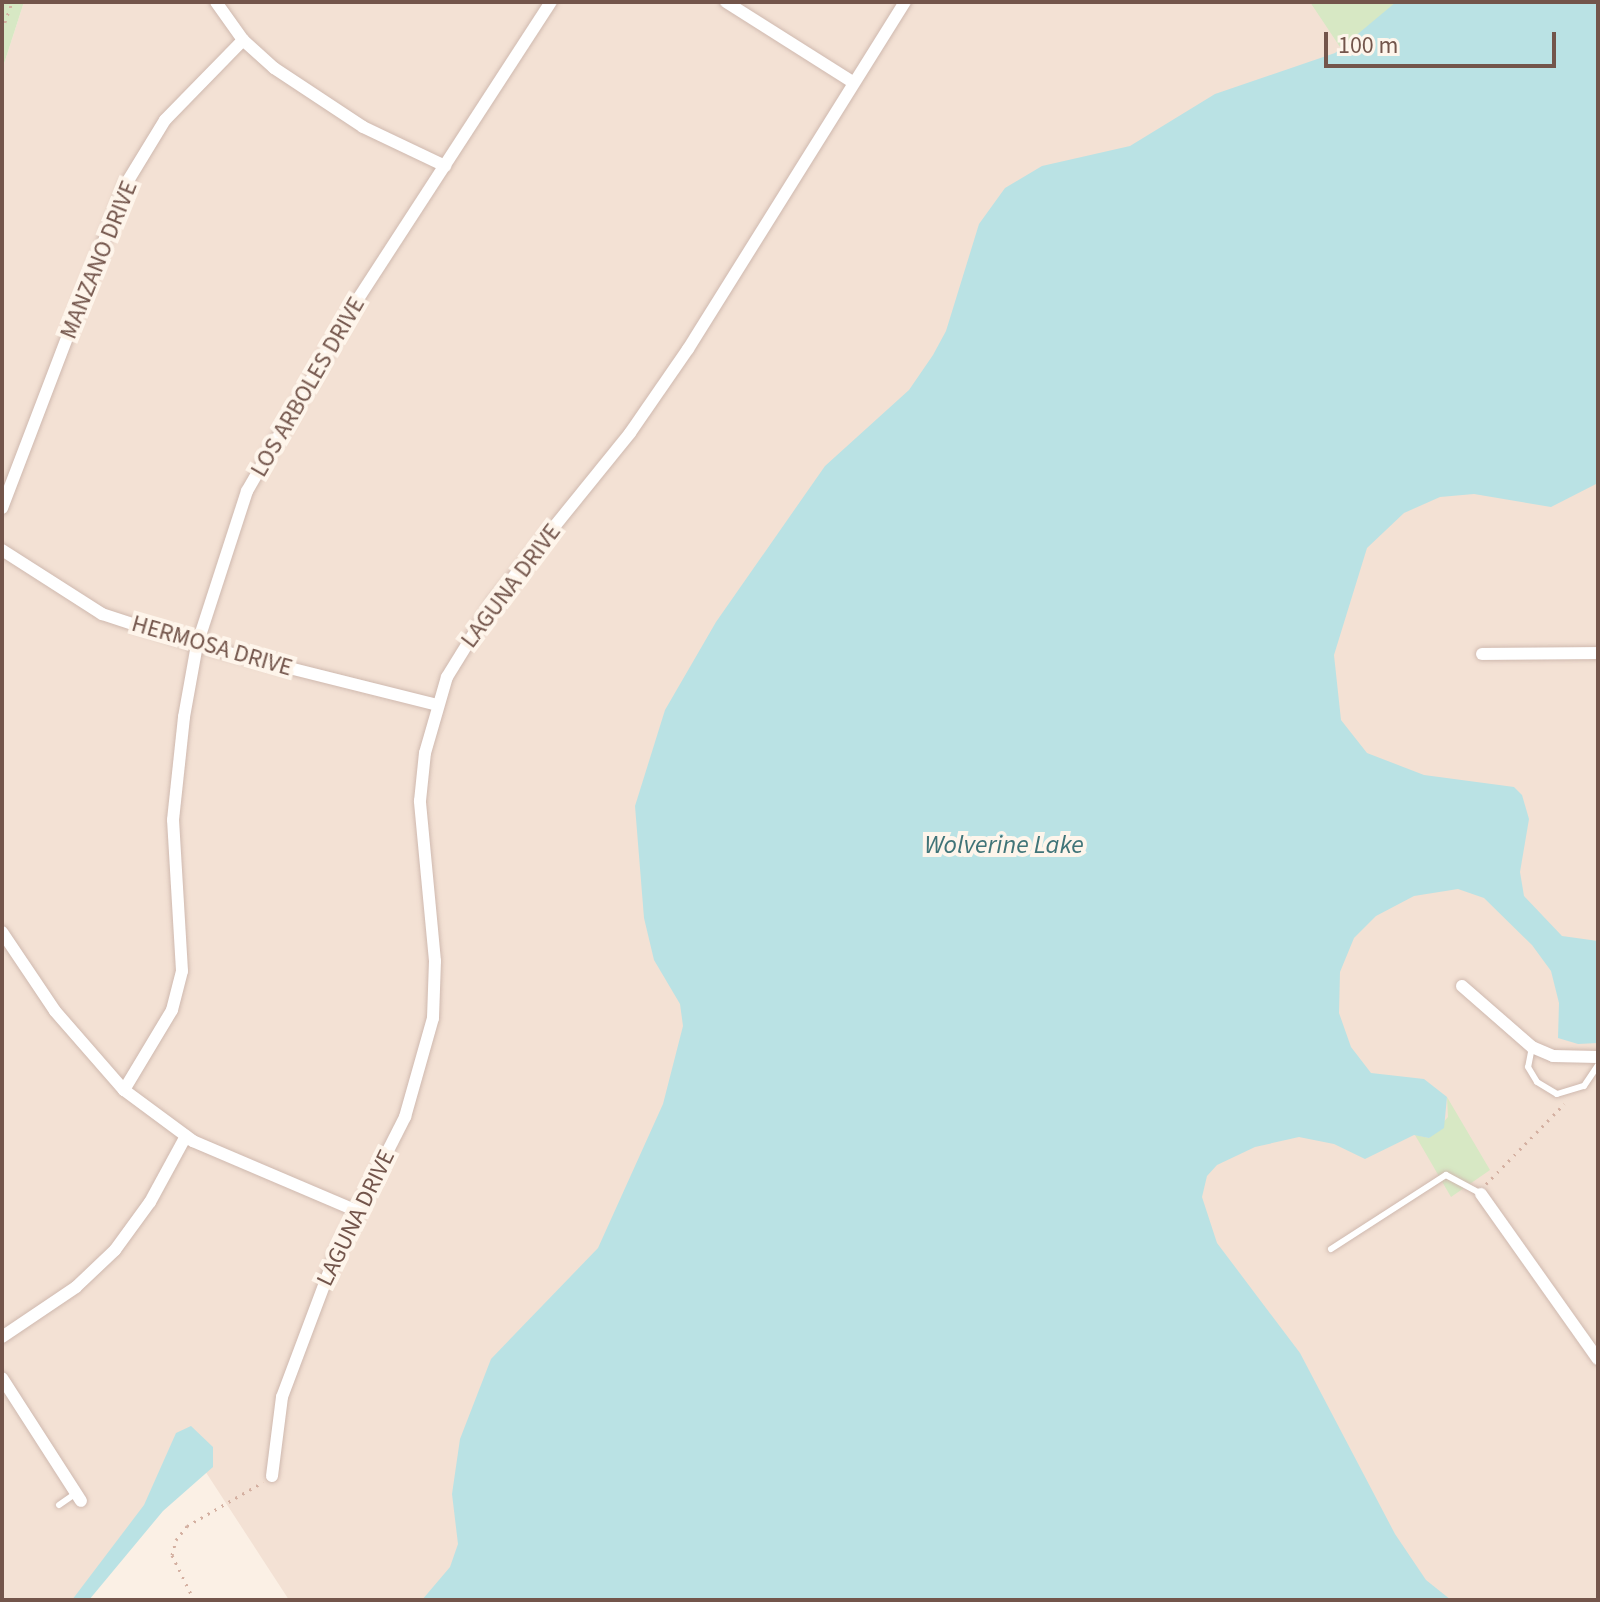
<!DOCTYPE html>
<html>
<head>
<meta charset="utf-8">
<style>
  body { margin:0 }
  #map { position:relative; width:1600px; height:1602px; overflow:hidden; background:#fbf0e5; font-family:"Source Sans 3",sans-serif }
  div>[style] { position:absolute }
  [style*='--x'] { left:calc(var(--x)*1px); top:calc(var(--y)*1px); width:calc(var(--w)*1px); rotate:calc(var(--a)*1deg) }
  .residential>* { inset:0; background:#f3e1d4 }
  .green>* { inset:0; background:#d7e8c4 }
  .water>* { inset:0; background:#bae2e4 }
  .path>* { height:3px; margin-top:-1.5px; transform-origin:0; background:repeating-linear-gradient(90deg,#d4b0a1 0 2px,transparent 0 8px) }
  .roads { filter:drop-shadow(0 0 2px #cfb9af) drop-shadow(0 0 2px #cfb9af) }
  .lane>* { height:6px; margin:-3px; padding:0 3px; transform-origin:3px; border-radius:3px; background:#fff }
  .street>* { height:12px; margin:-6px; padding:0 6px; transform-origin:6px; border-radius:6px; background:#fff }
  span { translate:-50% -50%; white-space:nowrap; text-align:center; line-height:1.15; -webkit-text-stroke:8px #fef5eb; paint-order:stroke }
  .street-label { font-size:24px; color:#73554b }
  .water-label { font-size:26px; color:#407478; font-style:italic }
  .frame { position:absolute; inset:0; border:4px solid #73554b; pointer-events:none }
  .scale { position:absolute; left:1324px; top:32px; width:232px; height:36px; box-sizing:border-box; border:4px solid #73554b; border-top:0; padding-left:10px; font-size:24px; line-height:28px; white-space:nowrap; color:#73554b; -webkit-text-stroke:6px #fef5eb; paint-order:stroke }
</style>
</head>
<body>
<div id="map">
  <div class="residential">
    <div style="clip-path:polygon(24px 2px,1362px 2px,1421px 91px,533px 1600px,289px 1600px,196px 1457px,84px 1600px,2px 1600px,2px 70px)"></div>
    <div style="clip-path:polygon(1598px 369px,1598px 1600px,1276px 1600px,1152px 1497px,1293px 505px)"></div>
  </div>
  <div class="green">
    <div style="clip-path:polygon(2px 2px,24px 2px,2px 70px)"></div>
    <div style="clip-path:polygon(1310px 2px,1502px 2px,1375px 22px,1340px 47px)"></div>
    <div style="clip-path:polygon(1447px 1097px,1490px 1170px,1451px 1197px,1415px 1135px,1429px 1138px,1448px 1117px)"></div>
  </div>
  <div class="water">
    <div style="clip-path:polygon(1396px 2px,1598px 2px,1598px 483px,1551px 507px,1474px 494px,1440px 497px,1404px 513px,1367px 548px,1334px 655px,1341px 720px,1367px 753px,1424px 775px,1514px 787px,1522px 795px,1529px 819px,1520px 872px,1524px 896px,1562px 936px,1598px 941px,1598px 1043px,1578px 1044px,1558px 1038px,1559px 1003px,1551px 971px,1532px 945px,1484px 898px,1458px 889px,1414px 896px,1376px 916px,1354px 938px,1340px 972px,1339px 1013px,1351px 1047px,1371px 1073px,1424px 1079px,1447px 1097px,1444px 1128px,1429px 1138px,1414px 1135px,1365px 1159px,1334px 1144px,1299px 1137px,1255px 1147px,1217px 1165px,1207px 1176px,1202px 1197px,1217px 1243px,1300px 1353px,1395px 1534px,1426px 1580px,1451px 1600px,422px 1600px,450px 1567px,458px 1544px,452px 1494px,460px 1439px,491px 1359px,598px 1248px,663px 1104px,683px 1026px,680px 1004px,654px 960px,644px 918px,635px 806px,665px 710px,716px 622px,825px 466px,909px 390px,933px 355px,946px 331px,979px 224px,1005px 188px,1042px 166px,1130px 146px,1215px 94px,1335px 53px)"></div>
    <div style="clip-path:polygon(191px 1426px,213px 1447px,213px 1467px,163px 1511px,89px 1600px,72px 1600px,144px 1505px,176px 1433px)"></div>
  </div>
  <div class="path">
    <div style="--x:2;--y:30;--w:30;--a:-70"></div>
    <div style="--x:1486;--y:1184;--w:112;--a:-45.7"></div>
    <div style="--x:194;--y:1600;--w:50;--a:-116.1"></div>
    <div style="--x:172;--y:1555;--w:16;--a:-75"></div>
    <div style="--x:176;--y:1540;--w:18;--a:-52"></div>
    <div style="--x:187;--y:1526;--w:88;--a:-30.1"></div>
  </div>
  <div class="roads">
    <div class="lane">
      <div style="--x:1532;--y:1047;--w:20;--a:101"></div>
      <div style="--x:1528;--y:1067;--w:17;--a:59"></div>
      <div style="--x:1537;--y:1082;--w:23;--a:31"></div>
      <div style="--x:1557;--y:1094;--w:28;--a:-17"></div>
      <div style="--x:1584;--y:1086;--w:25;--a:-56"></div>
      <div style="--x:1331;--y:1249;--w:137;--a:-32.8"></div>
      <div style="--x:1446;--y:1175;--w:40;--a:28"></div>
      <div style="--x:59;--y:1505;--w:21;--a:-35"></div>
    </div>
    <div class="street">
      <div style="--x:216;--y:2;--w:47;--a:54.6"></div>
      <div style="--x:243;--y:40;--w:42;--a:42.1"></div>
      <div style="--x:274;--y:68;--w:107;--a:33.5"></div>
      <div style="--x:363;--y:127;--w:91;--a:25.4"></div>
      <div style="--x:726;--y:2;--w:151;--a:32.3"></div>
      <div style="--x:2;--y:508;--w:347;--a:-69.1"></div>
      <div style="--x:126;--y:184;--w:75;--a:-58.6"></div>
      <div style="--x:165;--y:120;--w:112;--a:-45.7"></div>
      <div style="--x:2;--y:550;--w:119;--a:32.6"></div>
      <div style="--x:102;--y:614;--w:100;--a:18.1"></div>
      <div style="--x:197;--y:645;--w:247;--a:14"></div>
      <div style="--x:1482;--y:654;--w:116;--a:-0.5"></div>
      <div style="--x:2;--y:932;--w:95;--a:56.1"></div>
      <div style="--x:55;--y:1011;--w:105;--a:48.9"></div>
      <div style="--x:124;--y:1090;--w:86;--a:36.5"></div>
      <div style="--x:193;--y:1141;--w:178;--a:23.1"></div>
      <div style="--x:1462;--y:986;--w:93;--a:41.1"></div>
      <div style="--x:1532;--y:1047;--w:23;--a:23"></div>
      <div style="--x:1553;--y:1056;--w:45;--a:1.3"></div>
      <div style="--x:124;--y:1090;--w:93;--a:-59"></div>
      <div style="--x:172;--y:1010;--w:40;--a:-75.6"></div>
      <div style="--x:182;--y:971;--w:151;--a:-93.4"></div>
      <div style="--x:173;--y:820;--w:104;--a:-83.9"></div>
      <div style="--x:184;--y:717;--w:73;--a:-79.8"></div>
      <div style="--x:197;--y:645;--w:162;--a:-72"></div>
      <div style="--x:247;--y:491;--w:222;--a:-60"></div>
      <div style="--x:358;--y:299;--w:354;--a:-57"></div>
      <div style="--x:1481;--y:1194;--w:202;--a:54.7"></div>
      <div style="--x:2;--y:1337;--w:89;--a:-34"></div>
      <div style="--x:76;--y:1287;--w:54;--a:-43.5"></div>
      <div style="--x:115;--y:1250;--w:59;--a:-53.9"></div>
      <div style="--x:150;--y:1202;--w:75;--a:-61.4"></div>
      <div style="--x:2;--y:1378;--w:146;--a:57.3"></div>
      <div style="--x:272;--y:1476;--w:80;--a:-82.8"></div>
      <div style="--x:282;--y:1397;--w:154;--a:-69.4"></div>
      <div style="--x:336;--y:1253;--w:153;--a:-63.1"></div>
      <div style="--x:405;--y:1117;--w:103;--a:-74.2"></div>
      <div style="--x:433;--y:1018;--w:57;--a:-88"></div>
      <div style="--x:435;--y:961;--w:161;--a:-95.4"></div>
      <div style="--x:420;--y:801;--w:48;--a:-84.1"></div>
      <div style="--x:425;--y:753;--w:79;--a:-73.9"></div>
      <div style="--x:447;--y:677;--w:89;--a:-58.3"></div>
      <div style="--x:494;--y:601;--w:216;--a:-51"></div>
      <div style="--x:630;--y:433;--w:102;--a:-55.4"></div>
      <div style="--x:688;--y:349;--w:409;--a:-58"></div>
    </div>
  </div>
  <div class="street-label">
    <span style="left:99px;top:260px;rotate:-68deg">MANZANO DRIVE</span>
    <span style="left:308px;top:387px;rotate:-60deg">LOS ARBOLES DRIVE</span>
    <span style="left:511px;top:586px;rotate:-53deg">LAGUNA DRIVE</span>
    <span style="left:212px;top:646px;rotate:16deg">HERMOSA DRIVE</span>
    <span style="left:356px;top:1218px;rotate:-64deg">LAGUNA DRIVE</span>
  </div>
  <div class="water-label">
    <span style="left:1004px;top:845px">Wolverine Lake</span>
  </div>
  <div class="frame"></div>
  <div class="scale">100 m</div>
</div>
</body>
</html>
